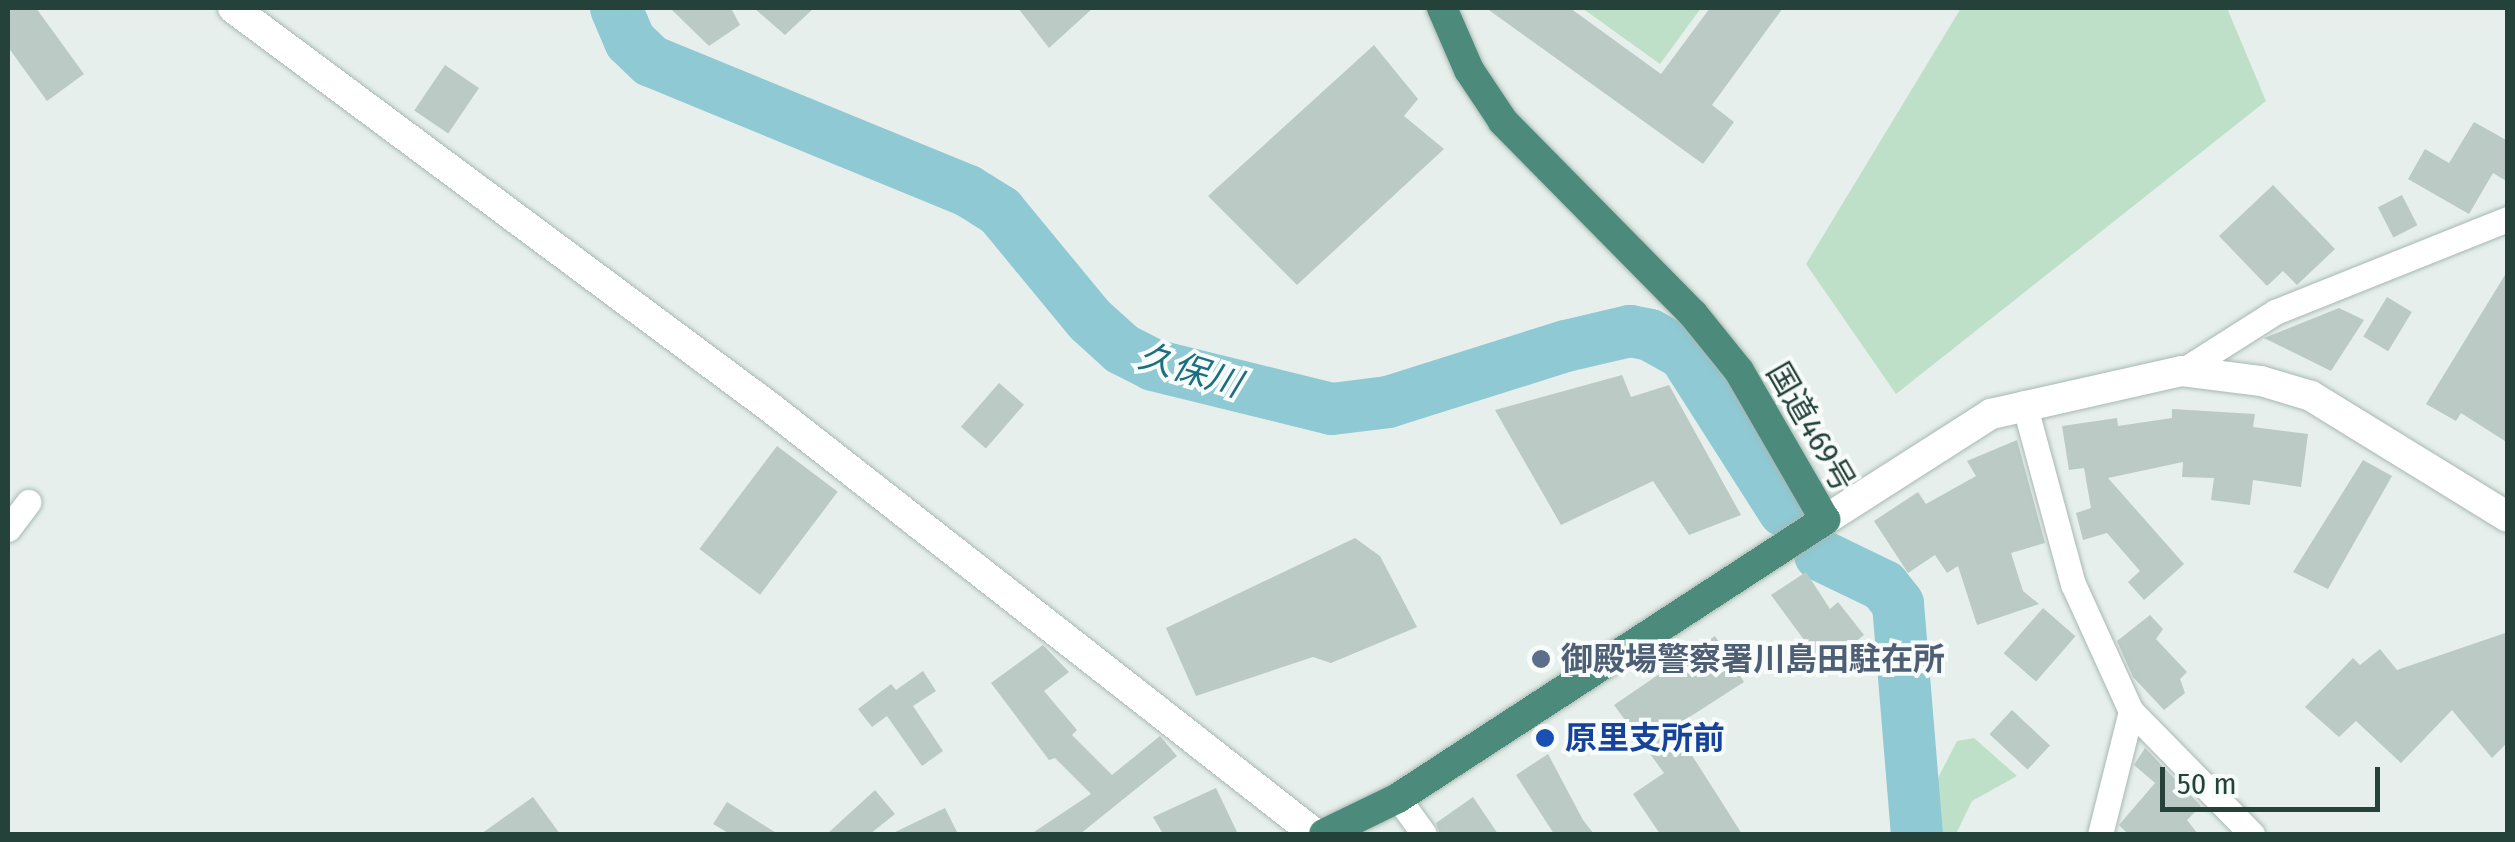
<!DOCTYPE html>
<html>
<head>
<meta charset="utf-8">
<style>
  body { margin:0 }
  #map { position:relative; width:2515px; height:842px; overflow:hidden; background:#e6efeb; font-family:"Fira Sans Condensed","Noto Sans JP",sans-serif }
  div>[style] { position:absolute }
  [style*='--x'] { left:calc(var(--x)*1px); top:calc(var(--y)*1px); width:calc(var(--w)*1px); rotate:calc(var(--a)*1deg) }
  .green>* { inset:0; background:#bfe0c8 }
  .river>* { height:52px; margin:-26px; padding:0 26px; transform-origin:26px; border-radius:26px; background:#8ec9d4 }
  .building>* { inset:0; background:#bbcac4; transform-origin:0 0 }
  .roads { filter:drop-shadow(0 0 2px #a8b8b2) drop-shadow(0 0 2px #a8b8b2) }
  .minor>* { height:25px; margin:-12.5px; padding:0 12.5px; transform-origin:12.5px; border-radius:12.5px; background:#fff }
  .tertiary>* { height:30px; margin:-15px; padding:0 15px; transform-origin:15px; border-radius:15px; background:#fff }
  .trunk>* { height:30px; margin:-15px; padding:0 15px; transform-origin:15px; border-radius:15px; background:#4c8a7c }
  .dots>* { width:28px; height:28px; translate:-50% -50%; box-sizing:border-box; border:5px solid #f7fbf9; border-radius:50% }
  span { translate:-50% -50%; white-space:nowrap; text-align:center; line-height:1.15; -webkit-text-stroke:8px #f7fbf9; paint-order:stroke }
  .street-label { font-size:32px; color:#24423a }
  .service-label { font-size:32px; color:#4e5e75; font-weight:700 }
  .left { translate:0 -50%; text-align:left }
  .transit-label { font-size:32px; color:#164399; font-weight:700 }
  .water-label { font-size:35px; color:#1c6f80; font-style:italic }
  .frame { position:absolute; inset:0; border:10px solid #24423a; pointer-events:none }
  .scale { position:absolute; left:2160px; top:767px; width:220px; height:45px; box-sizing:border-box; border:5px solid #24423a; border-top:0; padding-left:12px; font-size:30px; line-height:35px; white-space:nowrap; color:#24423a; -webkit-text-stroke:8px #f7fbf9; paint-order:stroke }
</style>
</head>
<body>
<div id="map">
  <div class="green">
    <div style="clip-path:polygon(1582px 8px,1701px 8px,1660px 64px)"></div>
    <div style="clip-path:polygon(1961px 8px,2227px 8px,2266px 101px,1896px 394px,1806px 264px)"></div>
    <div style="clip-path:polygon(1974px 738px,2017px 776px,1972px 801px,1956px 834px,1909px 834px,1957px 741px)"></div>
  </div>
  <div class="river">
    <div style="--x:616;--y:8;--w:36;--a:67"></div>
    <div style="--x:630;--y:41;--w:29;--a:44"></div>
    <div style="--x:651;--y:61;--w:343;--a:22.3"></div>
    <div style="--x:968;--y:191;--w:38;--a:32"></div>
    <div style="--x:1000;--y:211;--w:141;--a:50.5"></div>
    <div style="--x:1090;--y:320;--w:43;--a:42.2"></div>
    <div style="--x:1122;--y:349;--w:35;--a:27"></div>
    <div style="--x:1153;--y:365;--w:184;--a:13.8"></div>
    <div style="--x:1332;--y:409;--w:56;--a:-7.1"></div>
    <div style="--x:1388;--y:402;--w:187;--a:-17.5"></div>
    <div style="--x:1566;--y:346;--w:66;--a:-13.2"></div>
    <div style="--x:1630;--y:331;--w:20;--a:11"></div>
    <div style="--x:1650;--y:335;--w:39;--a:29"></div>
    <div style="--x:1684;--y:354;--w:186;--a:57.5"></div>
    <div style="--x:1820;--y:555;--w:71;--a:25.8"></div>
    <div style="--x:1884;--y:586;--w:23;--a:52"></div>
    <div style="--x:1898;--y:604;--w:231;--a:85.3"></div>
  </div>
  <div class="building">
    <div style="clip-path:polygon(8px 8px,36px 8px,84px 74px,47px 101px,8px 47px)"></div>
    <div style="clip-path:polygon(670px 8px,731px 8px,740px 25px,709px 46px)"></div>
    <div style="clip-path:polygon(754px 8px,814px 8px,785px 35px)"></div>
    <div style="clip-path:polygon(1018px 8px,1093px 8px,1049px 48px)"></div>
    <div style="clip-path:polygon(1486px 8px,1570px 8px,1661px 74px,1710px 8px,1783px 8px,1712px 105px,1734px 122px,1703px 164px)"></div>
    <div style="clip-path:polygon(1374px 45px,1418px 99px,1404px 116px,1444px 149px,1297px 285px,1208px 196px)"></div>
    <div style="left:445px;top:65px;width:41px;height:55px;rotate:34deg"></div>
    <div style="clip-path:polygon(2474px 122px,2508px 141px,2508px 182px,2493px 173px,2469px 214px,2408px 179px,2425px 149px,2449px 163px)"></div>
    <div style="clip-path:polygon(2273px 185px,2335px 249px,2297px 285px,2283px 271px,2267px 286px,2219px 236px)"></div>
    <div style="left:2402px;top:195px;width:34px;height:27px;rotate:63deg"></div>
    <div style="clip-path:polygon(2508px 270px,2508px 443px,2461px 413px,2456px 421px,2426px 404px)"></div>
    <div style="left:2387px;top:297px;width:29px;height:46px;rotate:31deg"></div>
    <div style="clip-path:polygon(2339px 308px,2364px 320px,2331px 371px,2264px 338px)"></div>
    <div style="clip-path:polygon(1622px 375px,1631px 397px,1669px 385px,1741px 515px,1689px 535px,1653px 481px,1561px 525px,1495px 410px)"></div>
    <div style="left:999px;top:383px;width:33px;height:58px;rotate:41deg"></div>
    <div style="clip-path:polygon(2172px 409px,2255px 414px,2253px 427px,2308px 434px,2301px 487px,2253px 480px,2250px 505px,2211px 500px,2214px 478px,2182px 477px,2183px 462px,2108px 478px,2184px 564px,2144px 600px,2128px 582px,2140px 571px,2107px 533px,2083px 540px,2076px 513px,2091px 508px,2084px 468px,2069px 470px,2062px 426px,2117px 418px,2118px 426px,2172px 418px)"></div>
    <div style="clip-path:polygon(2017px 440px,2045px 543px,2011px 553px,2023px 591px,2039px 604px,1977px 625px,1958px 566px,1947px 573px,1935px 555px,1908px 573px,1874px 521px,1918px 492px,1926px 504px,1976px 476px,1967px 461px)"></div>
    <div style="left:777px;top:446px;width:76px;height:129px;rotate:37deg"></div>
    <div style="clip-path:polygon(2363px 460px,2392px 476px,2328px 589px,2293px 572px)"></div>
    <div style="clip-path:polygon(1355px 538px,1380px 556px,1417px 627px,1331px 663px,1313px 657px,1196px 696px,1166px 628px)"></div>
    <div style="clip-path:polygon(1806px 572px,1830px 609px,1838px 602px,1864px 635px,1824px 667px,1771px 595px)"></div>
    <div style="left:2043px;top:608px;width:43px;height:60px;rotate:41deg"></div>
    <div style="clip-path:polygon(2150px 615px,2163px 629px,2156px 639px,2187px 672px,2180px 679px,2185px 693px,2164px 710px,2133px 677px,2117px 641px)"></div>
    <div style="clip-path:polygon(2508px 632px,2508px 742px,2492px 758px,2452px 710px,2401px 763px,2356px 721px,2339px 737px,2305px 707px,2353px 658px,2360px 665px,2380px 649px,2397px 670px)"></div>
    <div style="clip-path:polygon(1715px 636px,1744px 682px,1674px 727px,1742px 834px,1660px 834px,1633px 794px,1664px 773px,1614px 705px)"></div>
    <div style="clip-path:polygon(1043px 645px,1069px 672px,1044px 691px,1077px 730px,1072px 735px,1112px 775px,1160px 736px,1177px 756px,1080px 834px,1031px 834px,1091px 794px,1055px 758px,1049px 760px,991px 683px)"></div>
    <div style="clip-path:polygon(923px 671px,936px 691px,913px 706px,943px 751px,922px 766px,887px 716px,872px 727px,858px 709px,891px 684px,896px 690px)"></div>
    <div style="left:2012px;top:710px;width:52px;height:33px;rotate:43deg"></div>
    <div style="clip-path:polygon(2145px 748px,2201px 806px,2187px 820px,2198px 834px,2128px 834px,2119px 825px,2155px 783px,2134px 765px)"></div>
    <div style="clip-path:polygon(1548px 754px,1583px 820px,1594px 834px,1554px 834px,1516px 775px)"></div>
    <div style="clip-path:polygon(1216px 788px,1238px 834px,1163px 834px,1153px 817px)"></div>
    <div style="clip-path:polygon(875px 790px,895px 814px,870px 834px,827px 834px)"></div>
    <div style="clip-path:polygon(533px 797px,560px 834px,481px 834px)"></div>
    <div style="clip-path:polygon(1473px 797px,1498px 834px,1440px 834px,1436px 823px)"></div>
    <div style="clip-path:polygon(727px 802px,778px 834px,730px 834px,713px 824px)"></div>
    <div style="clip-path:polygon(945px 808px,958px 834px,891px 834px)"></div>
  </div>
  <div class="roads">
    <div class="minor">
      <div style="--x:2182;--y:371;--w:110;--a:-32.4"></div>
      <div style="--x:2275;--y:312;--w:251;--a:-21.8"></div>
      <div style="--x:2024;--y:403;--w:188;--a:74.9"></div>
      <div style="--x:2073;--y:584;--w:140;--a:65.5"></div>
      <div style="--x:2131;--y:711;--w:127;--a:104.1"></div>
      <div style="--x:8;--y:529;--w:34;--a:-53"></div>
      <div style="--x:2131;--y:711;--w:173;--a:45.5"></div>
      <div style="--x:1398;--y:798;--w:44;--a:54.2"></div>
    </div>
    <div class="tertiary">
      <div style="--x:233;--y:8;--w:670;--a:36.63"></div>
      <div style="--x:771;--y:408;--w:691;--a:38.06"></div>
      <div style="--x:1825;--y:520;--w:197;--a:-32.6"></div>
      <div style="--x:1991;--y:414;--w:196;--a:-12.7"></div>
      <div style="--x:2182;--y:371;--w:80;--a:7.2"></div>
      <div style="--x:2261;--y:381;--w:52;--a:16.7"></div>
      <div style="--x:2311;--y:396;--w:231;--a:31.6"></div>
    </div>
    <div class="trunk">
      <div style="--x:1324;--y:834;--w:82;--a:-25.9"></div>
      <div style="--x:1398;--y:798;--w:510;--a:-33.07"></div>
      <div style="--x:1825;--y:520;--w:172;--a:-120"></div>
      <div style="--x:1739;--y:371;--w:73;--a:-128.9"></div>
      <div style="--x:1693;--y:314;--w:271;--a:-134.6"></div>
      <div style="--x:1503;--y:121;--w:61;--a:-123.7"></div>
      <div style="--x:1469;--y:70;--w:68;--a:-113.5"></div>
    </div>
  </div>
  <div class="dots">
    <div style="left:1541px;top:659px;background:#5c6f8a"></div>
    <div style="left:1545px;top:738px;background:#1a4fb4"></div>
  </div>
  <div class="street-label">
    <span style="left:1811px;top:427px;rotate:60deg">国道469号</span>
  </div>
  <div class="service-label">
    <span class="left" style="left:1561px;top:659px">御殿場警察署川島田駐在所</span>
  </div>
  <div class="transit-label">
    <span class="left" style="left:1565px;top:738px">原里支所前</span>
  </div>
  <div class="water-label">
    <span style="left:1190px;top:370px;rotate:17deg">久保川</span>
  </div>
  <div class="frame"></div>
  <div class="scale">50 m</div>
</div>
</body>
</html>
